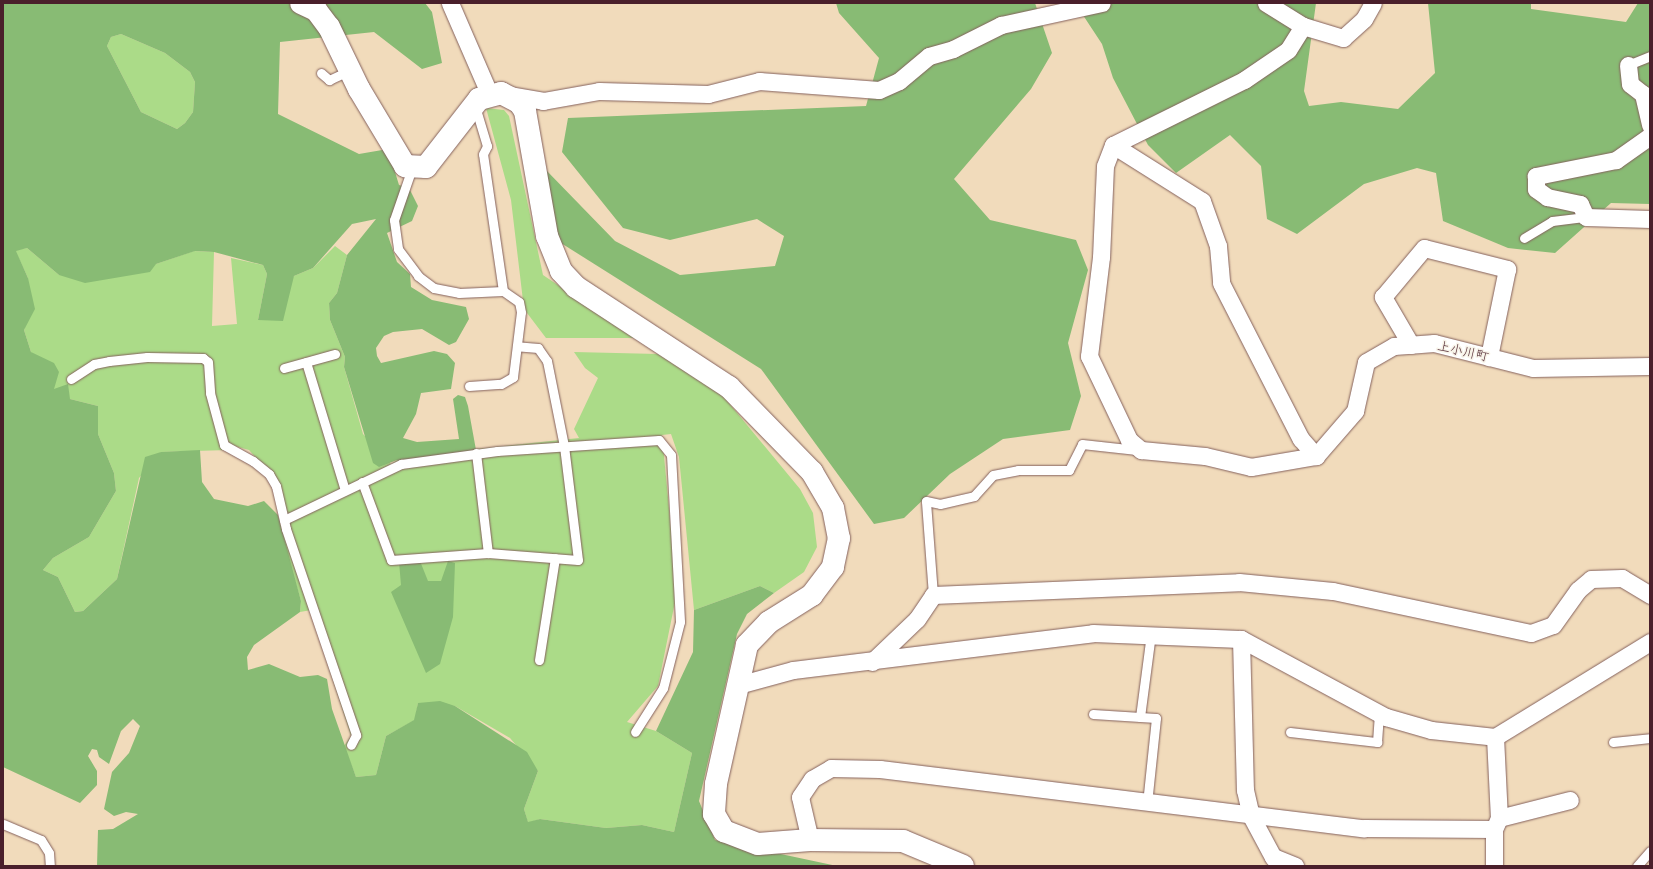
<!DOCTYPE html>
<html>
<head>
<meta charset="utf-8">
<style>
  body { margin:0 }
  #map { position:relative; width:1653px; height:869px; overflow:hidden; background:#f1dbbb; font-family:"Playpen Sans","Klee One",sans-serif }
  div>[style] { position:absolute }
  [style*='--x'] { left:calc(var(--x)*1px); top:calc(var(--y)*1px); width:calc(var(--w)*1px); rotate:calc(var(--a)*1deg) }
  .green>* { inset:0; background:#abdb88 }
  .forest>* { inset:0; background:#88bb74 }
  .roads { filter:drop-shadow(0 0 1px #84615d) drop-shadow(0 0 1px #84615d) }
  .lane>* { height:9px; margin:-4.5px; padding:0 4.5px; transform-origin:4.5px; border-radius:4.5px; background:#fff }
  .street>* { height:17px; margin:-8.5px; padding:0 8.5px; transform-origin:8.5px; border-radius:8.5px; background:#fff }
  .secondary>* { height:22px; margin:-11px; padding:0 11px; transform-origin:11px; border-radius:11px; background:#fff }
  span { translate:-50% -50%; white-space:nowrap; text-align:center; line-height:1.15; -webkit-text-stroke:3px #f7f3e8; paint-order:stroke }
  .street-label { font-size:13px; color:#4a1f2b }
  .frame { position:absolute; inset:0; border:4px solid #4a1f2b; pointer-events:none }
</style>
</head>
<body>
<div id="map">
  <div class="green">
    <div style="clip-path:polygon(121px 34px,165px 53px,190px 72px,195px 82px,193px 112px,185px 123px,177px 129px,141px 112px,107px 46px,111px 37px)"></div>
    <div style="clip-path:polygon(486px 108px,504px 110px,509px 116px,543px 275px,636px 338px,546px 338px,524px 309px,511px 200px)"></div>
    <div style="clip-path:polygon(335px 246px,347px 255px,337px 293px,329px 303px,330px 320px,345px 357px,344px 367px,363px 434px,391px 464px,397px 460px,476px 449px,579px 438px,574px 429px,598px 378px,585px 368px,574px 352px,658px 354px,723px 396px,800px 489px,813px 513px,817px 547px,804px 572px,774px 593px,760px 586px,694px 610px,679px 457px,671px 434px,662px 435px,677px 592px,658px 686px,627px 722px,656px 731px,692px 753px,674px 832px,642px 825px,606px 828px,540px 819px,528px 823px,524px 809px,538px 771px,510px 738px,455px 706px,418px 703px,415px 720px,386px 736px,376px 775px,356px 777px,344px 746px,351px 736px,322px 647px,317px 609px,300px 612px,301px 601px,281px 533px,291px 529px,285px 506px,270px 473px,249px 450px,231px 445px,228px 450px,161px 452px,139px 478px,117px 579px,83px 611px,75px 612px,58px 577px,43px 570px,53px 558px,89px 537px,116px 491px,114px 473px,98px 434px,98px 406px,70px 399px,54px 389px,31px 352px,24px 330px,28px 318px,28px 278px,15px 250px,27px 248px,59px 275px,156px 264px,194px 251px,214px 252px,212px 326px,237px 324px,231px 258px,263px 265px,267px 274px,258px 320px,294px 276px,313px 268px)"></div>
  </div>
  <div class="forest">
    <div style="clip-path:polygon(evenodd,3px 3px,425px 3px,432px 12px,442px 63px,422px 69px,374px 32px,280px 42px,278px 114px,359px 154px,388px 149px,399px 185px,409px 188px,418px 206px,412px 221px,387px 233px,397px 262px,410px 274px,411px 287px,432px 300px,466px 307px,469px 319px,456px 342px,449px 345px,422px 329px,393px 332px,384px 336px,376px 348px,377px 356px,381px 363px,434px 351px,447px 354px,455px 363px,451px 389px,421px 393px,416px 414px,403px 438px,417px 442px,459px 439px,453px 399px,458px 395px,465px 397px,468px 406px,476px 450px,406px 464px,397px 460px,379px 467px,373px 463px,344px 367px,345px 357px,330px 320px,329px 303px,337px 293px,347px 255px,376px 219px,352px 224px,313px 268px,294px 276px,283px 321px,258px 320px,267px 274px,263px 265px,214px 252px,195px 251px,156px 264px,150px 272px,85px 283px,59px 275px,27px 248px,16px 251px,28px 278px,35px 309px,24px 330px,31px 352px,54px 363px,59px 372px,54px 389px,68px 384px,70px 399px,98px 406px,98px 434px,114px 473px,116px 491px,89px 537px,53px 558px,43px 570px,58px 577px,75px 612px,83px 611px,117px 579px,145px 457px,161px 452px,200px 450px,202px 482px,214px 499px,248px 506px,264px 501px,278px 515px,301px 601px,300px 612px,254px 645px,247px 657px,248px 670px,269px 664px,300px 677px,318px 675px,327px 679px,332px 709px,356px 777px,376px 775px,386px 736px,414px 720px,418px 703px,440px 701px,455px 706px,527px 752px,538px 771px,524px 809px,528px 822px,540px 819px,606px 828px,642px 825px,674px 832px,692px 753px,656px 731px,693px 652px,694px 610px,760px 586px,774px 593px,747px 614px,737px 634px,699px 801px,715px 840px,837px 866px,97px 866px,98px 830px,113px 829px,138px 814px,126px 812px,114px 816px,104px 809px,112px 772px,129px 753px,140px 726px,133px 719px,121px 731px,109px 764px,99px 757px,97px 750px,92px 749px,88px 756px,97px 771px,97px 785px,80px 803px,3px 767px,3px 3px,121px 34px,165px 53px,190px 72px,195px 82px,193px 112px,185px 123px,177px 129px,141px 112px,107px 46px,111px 37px,121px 34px)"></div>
    <div style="clip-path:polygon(836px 3px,1035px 3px,1052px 53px,1031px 89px,954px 179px,990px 220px,1076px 240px,1088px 270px,1068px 343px,1081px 396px,1070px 430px,1003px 439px,950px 474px,904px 518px,874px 524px,761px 369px,553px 238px,546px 170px,615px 241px,680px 275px,775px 266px,784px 236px,757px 219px,670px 240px,623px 228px,562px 152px,568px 118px,866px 106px,879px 58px,839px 13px)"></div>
    <div style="clip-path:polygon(1075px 3px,1316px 3px,1304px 91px,1309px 106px,1341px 102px,1398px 109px,1435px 73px,1428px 3px,1531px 3px,1531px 9px,1626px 22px,1638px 3px,1650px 3px,1650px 204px,1611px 203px,1555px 253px,1508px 248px,1443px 221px,1436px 173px,1417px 168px,1364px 184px,1297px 234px,1267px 219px,1261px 166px,1230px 135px,1176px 173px,1148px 145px,1113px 78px,1102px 44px)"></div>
    <div style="clip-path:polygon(420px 561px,428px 581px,441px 581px,448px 561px,455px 563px,453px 617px,440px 664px,426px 673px,391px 592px,401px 585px,399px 562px)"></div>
  </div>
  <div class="roads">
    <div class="lane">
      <div style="--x:1628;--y:65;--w:24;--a:-22"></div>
      <div style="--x:321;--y:73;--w:11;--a:41"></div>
      <div style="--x:329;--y:80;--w:23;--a:-25"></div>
      <div style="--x:412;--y:168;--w:55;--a:109.1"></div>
      <div style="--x:394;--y:220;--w:29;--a:82"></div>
      <div style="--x:398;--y:249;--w:34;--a:53"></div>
      <div style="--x:418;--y:276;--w:20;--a:37"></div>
      <div style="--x:434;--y:288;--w:25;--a:11"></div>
      <div style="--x:459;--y:293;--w:44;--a:-2.6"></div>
      <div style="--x:1524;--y:238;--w:33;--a:-31"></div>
      <div style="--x:1552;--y:221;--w:34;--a:-7"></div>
      <div style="--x:306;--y:362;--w:134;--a:73.1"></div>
      <div style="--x:284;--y:368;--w:53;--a:-15.4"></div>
      <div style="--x:71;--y:379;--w:27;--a:-33"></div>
      <div style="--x:94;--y:364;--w:15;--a:-11"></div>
      <div style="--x:109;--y:361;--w:38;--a:-6"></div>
      <div style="--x:147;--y:357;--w:56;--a:1"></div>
      <div style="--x:203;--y:358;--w:6;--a:39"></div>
      <div style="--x:208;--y:362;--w:31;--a:86"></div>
      <div style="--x:210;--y:393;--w:54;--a:74.9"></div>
      <div style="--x:224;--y:445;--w:33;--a:29"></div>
      <div style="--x:253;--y:461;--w:21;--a:39"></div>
      <div style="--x:269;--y:474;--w:14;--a:60"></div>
      <div style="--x:276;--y:486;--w:44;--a:76.9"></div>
      <div style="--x:286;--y:529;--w:218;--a:71.2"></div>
      <div style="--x:356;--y:735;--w:11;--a:117"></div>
      <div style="--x:469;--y:386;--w:32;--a:-4"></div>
      <div style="--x:501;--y:384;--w:14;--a:-30"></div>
      <div style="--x:513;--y:377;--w:65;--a:-83"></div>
      <div style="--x:521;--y:312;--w:10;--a:-101"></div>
      <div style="--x:519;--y:302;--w:19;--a:-145"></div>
      <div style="--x:503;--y:291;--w:138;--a:-98.3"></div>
      <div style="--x:483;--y:154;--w:9;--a:-63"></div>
      <div style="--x:487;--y:146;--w:42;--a:-106.7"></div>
      <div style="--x:476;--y:453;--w:101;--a:83.2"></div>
      <div style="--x:488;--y:553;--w:90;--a:4.4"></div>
      <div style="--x:578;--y:560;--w:115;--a:-97"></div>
      <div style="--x:564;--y:446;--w:87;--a:-101.3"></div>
      <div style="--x:547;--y:361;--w:16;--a:-125"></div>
      <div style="--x:538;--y:348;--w:21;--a:-175"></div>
      <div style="--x:362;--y:482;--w:83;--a:69.6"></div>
      <div style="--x:391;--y:560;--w:97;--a:-4.1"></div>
      <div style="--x:284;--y:520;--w:130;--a:-25.6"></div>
      <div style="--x:401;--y:464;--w:97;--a:-7.7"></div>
      <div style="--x:497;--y:451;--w:162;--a:-3.9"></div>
      <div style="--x:659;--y:440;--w:19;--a:51"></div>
      <div style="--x:671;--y:455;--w:167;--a:86.9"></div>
      <div style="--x:680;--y:622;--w:68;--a:104.4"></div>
      <div style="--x:663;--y:688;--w:52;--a:122.5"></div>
      <div style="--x:933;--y:595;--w:94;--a:-94.3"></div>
      <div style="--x:926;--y:501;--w:14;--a:12"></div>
      <div style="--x:940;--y:504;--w:35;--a:-13"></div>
      <div style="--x:974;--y:496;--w:28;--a:-48"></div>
      <div style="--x:993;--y:475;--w:25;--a:-11"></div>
      <div style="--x:1018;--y:470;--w:51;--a:0"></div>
      <div style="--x:1069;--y:470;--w:29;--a:-63"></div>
      <div style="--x:1082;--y:444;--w:55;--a:6.2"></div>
      <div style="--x:539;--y:660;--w:103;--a:-81.1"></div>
      <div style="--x:1093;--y:714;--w:63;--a:3.6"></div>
      <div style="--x:1156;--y:718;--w:85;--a:96"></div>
      <div style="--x:1140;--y:717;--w:85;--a:-82.5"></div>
      <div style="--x:1290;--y:732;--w:88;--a:6.6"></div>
      <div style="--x:1377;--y:742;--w:30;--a:-86"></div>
      <div style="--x:1613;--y:742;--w:37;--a:-6"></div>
      <div style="--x:3;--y:824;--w:41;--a:22.8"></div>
      <div style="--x:41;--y:840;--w:15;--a:58"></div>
      <div style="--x:49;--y:853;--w:13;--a:86"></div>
      <div style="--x:1637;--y:866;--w:20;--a:-49"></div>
    </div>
    <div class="street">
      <div style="--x:450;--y:3;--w:98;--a:66.6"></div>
      <div style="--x:1266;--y:3;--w:44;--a:31.9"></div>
      <div style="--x:1303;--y:26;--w:42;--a:16.7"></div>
      <div style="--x:1343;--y:38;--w:28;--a:-42"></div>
      <div style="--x:1364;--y:19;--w:18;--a:-61"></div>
      <div style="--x:1303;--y:26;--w:28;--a:122"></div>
      <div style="--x:1288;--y:50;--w:53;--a:145.7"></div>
      <div style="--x:1244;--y:80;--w:146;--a:153.6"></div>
      <div style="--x:1113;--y:145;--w:22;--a:111"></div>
      <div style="--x:1105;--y:166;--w:91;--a:92.5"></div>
      <div style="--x:1101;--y:257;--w:100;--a:96.9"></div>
      <div style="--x:1089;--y:356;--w:93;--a:64.5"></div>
      <div style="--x:1129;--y:440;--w:16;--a:40"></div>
      <div style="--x:1141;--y:450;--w:64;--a:5.4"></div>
      <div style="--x:1205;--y:456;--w:47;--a:13.4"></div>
      <div style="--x:1251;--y:467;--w:66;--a:-9.6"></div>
      <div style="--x:1628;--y:65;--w:19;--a:84"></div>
      <div style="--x:1630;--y:84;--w:16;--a:38"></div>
      <div style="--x:1643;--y:94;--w:32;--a:77"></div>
      <div style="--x:510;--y:95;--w:34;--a:10"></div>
      <div style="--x:543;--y:101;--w:57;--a:-10.1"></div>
      <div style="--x:599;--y:91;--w:109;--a:1.6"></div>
      <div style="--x:708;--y:94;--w:53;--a:-14.3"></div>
      <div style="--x:759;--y:81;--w:120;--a:4.3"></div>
      <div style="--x:879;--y:90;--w:22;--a:-24"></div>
      <div style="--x:899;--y:81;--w:39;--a:-40"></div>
      <div style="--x:929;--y:56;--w:25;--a:-16"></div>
      <div style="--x:953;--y:49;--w:54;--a:-26.6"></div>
      <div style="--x:1001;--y:25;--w:103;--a:-12.3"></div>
      <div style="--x:1650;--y:136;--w:42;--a:144.8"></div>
      <div style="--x:1616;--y:160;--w:82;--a:168.7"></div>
      <div style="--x:1536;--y:176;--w:13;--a:90"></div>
      <div style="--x:1536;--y:189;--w:14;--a:36"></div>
      <div style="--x:1547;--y:197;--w:34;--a:12"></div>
      <div style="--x:1580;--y:204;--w:14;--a:65"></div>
      <div style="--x:1586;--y:217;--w:64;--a:1.8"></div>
      <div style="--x:1113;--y:145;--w:105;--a:32.2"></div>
      <div style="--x:1202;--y:201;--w:48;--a:70.4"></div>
      <div style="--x:1218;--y:246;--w:37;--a:85"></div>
      <div style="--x:1221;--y:283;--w:175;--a:62.9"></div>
      <div style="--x:1301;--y:439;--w:23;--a:49"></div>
      <div style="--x:1411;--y:345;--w:56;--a:-120.3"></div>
      <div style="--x:1383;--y:297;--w:64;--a:-50.1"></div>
      <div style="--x:1424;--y:248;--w:86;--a:14.2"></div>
      <div style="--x:1507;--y:269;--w:90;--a:101.6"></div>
      <div style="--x:1316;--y:456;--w:60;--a:-49.1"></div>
      <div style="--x:1355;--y:411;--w:50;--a:-77.3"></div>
      <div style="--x:1366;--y:362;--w:32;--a:-30"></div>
      <div style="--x:1394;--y:346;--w:40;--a:-4.3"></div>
      <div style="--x:1434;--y:343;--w:102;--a:14.2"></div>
      <div style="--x:1533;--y:368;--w:117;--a:-1"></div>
      <div style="--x:1241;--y:639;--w:151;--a:88.5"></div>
      <div style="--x:1245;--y:790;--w:27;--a:77"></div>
      <div style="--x:1251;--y:816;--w:47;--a:61.8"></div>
      <div style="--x:1273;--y:857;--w:24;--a:22"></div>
      <div style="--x:872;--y:662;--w:62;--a:-43.7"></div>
      <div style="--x:917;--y:619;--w:29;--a:-56"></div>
      <div style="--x:933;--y:595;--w:306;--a:-2.4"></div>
      <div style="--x:1239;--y:582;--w:94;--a:5.5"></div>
      <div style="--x:1333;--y:591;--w:202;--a:12"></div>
      <div style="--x:1531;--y:633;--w:23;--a:-20"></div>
      <div style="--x:1553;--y:625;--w:43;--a:-54.5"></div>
      <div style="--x:1578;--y:590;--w:17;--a:-40"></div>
      <div style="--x:1591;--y:579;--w:31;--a:-2"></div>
      <div style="--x:1622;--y:578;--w:33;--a:31"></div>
      <div style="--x:738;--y:685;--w:57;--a:-15.3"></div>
      <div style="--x:793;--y:670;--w:302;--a:-7"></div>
      <div style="--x:1093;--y:633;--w:148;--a:2.3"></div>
      <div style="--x:1241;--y:639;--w:165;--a:28.3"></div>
      <div style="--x:1386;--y:717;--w:47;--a:16.1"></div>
      <div style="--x:1431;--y:730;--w:64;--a:6.2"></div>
      <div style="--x:1495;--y:737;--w:81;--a:87.2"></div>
      <div style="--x:1499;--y:818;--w:12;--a:114"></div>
      <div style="--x:1494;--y:829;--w:37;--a:90"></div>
      <div style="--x:1495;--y:737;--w:182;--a:-31.5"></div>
      <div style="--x:1499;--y:818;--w:73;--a:-14.2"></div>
      <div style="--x:810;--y:840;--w:44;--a:-103.1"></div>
      <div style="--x:800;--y:797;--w:22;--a:-56"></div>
      <div style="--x:812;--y:779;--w:22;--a:-30"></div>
      <div style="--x:831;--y:768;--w:49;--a:1.2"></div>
      <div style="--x:880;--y:769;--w:488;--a:7"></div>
      <div style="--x:1364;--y:828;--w:130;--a:0.4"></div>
    </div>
    <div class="secondary">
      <div style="--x:301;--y:3;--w:17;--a:25"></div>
      <div style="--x:316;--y:10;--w:21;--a:53"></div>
      <div style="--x:329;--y:27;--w:69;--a:64.2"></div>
      <div style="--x:359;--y:89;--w:90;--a:59.1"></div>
      <div style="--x:405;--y:166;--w:21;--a:3"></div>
      <div style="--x:426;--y:167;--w:86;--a:-52.1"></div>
      <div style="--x:479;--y:99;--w:23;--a:-15"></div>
      <div style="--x:501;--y:93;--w:20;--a:27"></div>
      <div style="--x:519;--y:102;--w:11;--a:56"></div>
      <div style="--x:525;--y:111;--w:127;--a:80"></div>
      <div style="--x:547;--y:236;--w:38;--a:68"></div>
      <div style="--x:561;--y:271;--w:22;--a:47"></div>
      <div style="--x:576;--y:287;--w:183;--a:33.2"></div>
      <div style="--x:729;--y:387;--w:119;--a:45.7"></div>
      <div style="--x:812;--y:472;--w:42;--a:59.7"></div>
      <div style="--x:833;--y:508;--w:31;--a:79"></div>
      <div style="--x:839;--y:538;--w:30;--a:102"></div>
      <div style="--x:833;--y:567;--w:35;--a:127"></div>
      <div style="--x:812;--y:595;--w:51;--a:147.9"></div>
      <div style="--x:769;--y:622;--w:32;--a:134"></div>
      <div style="--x:747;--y:645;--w:142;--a:102.6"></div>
      <div style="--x:716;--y:784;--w:30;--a:94"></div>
      <div style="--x:714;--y:814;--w:20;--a:60"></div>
      <div style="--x:724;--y:831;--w:36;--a:21"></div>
      <div style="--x:758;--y:844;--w:52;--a:-4.4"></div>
      <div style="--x:810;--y:840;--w:93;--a:0.6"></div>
      <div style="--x:903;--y:841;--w:65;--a:22.6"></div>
    </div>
  </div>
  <div class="street-label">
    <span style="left:1463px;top:351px;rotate:13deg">上小川町</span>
  </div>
  <div class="frame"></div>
</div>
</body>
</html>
